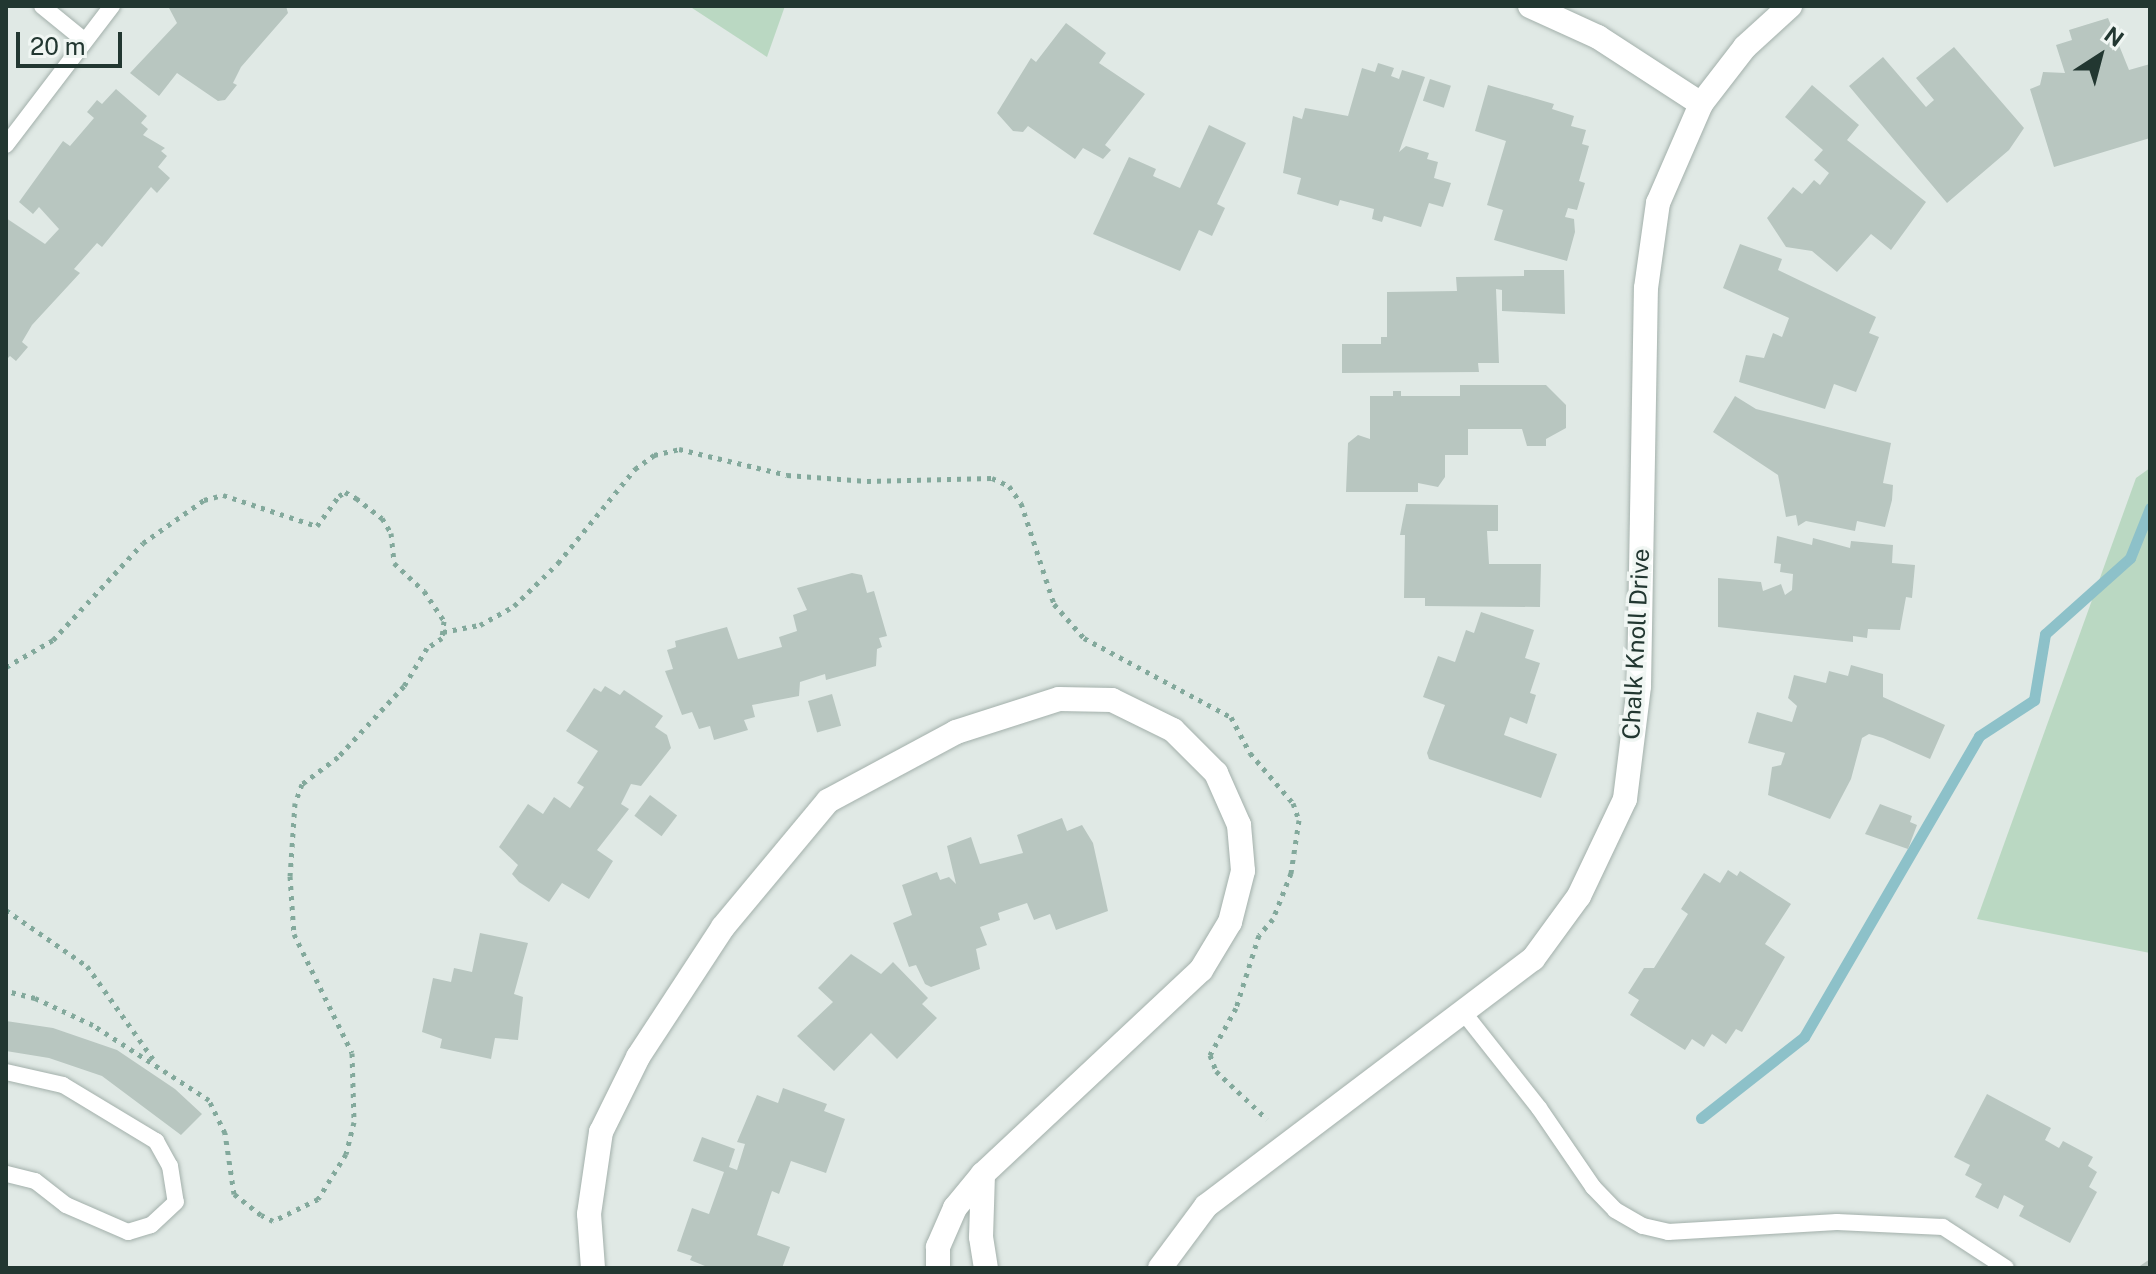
<!DOCTYPE html>
<html>
<head>
<meta charset="utf-8">
<style>
  body { margin:0 }
  #map { position:relative; width:2156px; height:1274px; overflow:hidden; background:#e0e9e5; font-family:"Public Sans",sans-serif }
  div>[style] { position:absolute }
  [style*='--x'] { left:calc(var(--x)*1px); top:calc(var(--y)*1px); width:calc(var(--w)*1px); rotate:calc(var(--a)*1deg) }
  .green>* { inset:0; background:#bad8c2 }
  .stream>* { height:11px; margin:-5.5px; padding:0 5.5px; transform-origin:5.5px; border-radius:5.5px; background:#8dc1c9 }
  .building>* { inset:0; background:#b8c6c0; transform-origin:0 0 }
  .path>* { height:5px; margin-top:-2.5px; transform-origin:0; background:repeating-linear-gradient(90deg,#83a99c 0 4px,transparent 0 10px) }
  .roads { filter:drop-shadow(0 0 2px #a3b0ab) drop-shadow(0 0 2px #a3b0ab) }
  .service>* { height:16px; margin:-8px; padding:0 8px; transform-origin:8px; border-radius:8px; background:#fff }
  .minor>* { height:24px; margin:-12px; padding:0 12px; transform-origin:12px; border-radius:12px; background:#fff }
  span { translate:-50% -50%; white-space:nowrap; text-align:center; line-height:1.15; -webkit-text-stroke:7px #f0f6f3; paint-order:stroke }
  .street-label { font-size:24px; color:#223731 }
  .frame { position:absolute; inset:0; border:8px solid #223731; pointer-events:none }
  .north { position:absolute; left:2060px; top:16px; width:80px; height:80px; -webkit-text-stroke:6px #f0f6f3; paint-order:stroke; rotate:36deg; font-size:22px; font-weight:700; line-height:32px; text-align:center; color:#223731 }
  .north::after { content:''; display:block; margin:auto; width:28px; height:36px; background:#223731; clip-path:polygon(50% 0,100% 100%,50% 72%,0 100%) }
  .scale { position:absolute; left:16px; top:32px; width:106px; height:36px; box-sizing:border-box; border:4px solid #223731; border-top:0; padding-left:10px; font-size:24px; line-height:28px; white-space:nowrap; color:#223731; -webkit-text-stroke:6px #f0f6f3; paint-order:stroke }
</style>
</head>
<body>
<div id="map">
  <div class="green">
    <div style="clip-path:polygon(689px 6px,785px 6px,767px 57px)"></div>
    <div style="clip-path:polygon(2150px 468px,2150px 953px,1977px 919px,2136px 478px)"></div>
  </div>
  <div class="stream">
    <div style="--x:1701;--y:1118;--w:131;--a:-38.2"></div>
    <div style="--x:1804;--y:1037;--w:348;--a:-59.8"></div>
    <div style="--x:1979;--y:736;--w:66;--a:-33.2"></div>
    <div style="--x:2034;--y:700;--w:67;--a:-80.5"></div>
    <div style="--x:2045;--y:634;--w:114;--a:-41.8"></div>
    <div style="--x:2130;--y:558;--w:54;--a:-68.2"></div>
  </div>
  <div class="building">
    <div style="clip-path:polygon(168px 6px,286px 6px,288px 13px,241px 67px,233px 83px,237px 85px,225px 100px,218px 101px,177px 73px,159px 96px,130px 73px,177px 23px)"></div>
    <div style="clip-path:polygon(2108px 18px,2129px 70px,2150px 64px,2150px 138px,2054px 167px,2030px 89px,2040px 85px,2043px 72px,2065px 73px,2056px 45px,2072px 40px,2069px 30px)"></div>
    <div style="clip-path:polygon(1066px 23px,1106px 53px,1099px 63px,1145px 94px,1105px 145px,1111px 150px,1103px 159px,1083px 148px,1075px 159px,1028px 126px,1023px 132px,1013px 131px,997px 113px,1031px 58px,1036px 62px)"></div>
    <div style="clip-path:polygon(1954px 47px,2024px 128px,2009px 150px,1947px 203px,1849px 86px,1883px 57px,1926px 107px,1934px 100px,1916px 78px)"></div>
    <div style="clip-path:polygon(1378px 63px,1394px 68px,1391px 76px,1399px 79px,1402px 70px,1425px 77px,1399px 152px,1406px 146px,1429px 153px,1427px 159px,1438px 162px,1434px 178px,1451px 183px,1443px 207px,1429px 203px,1421px 227px,1384px 216px,1382px 222px,1372px 219px,1374px 209px,1340px 200px,1338px 206px,1297px 194px,1301px 178px,1283px 173px,1293px 116px,1302px 119px,1305px 108px,1348px 116px,1362px 68px,1375px 72px)"></div>
    <div style="left:1430px;top:79px;width:22px;height:23px;rotate:18deg"></div>
    <div style="clip-path:polygon(1488px 85px,1554px 104px,1552px 109px,1574px 116px,1571px 126px,1586px 130px,1582px 144px,1589px 146px,1579px 181px,1585px 183px,1577px 210px,1568px 208px,1565px 217px,1574px 219px,1575px 232px,1567px 261px,1494px 240px,1503px 210px,1487px 205px,1506px 141px,1475px 131px)"></div>
    <div style="clip-path:polygon(1812px 85px,1859px 125px,1847px 140px,1926px 202px,1891px 250px,1871px 234px,1837px 272px,1812px 251px,1786px 247px,1767px 218px,1793px 187px,1802px 194px,1814px 180px,1820px 185px,1829px 173px,1814px 160px,1823px 150px,1785px 117px)"></div>
    <div style="clip-path:polygon(116px 89px,147px 116px,141px 123px,148px 129px,143px 135px,165px 148px,161px 151px,167px 156px,158px 167px,170px 178px,157px 193px,151px 187px,102px 247px,97px 243px,74px 269px,80px 273px,32px 325px,22px 342px,28px 347px,16px 361px,10px 356px,6px 360px,6px 218px,45px 244px,59px 229px,39px 207px,33px 214px,19px 202px,63px 141px,70px 146px,94px 118px,87px 112px,97px 100px,102px 104px)"></div>
    <div style="clip-path:polygon(1209px 125px,1246px 143px,1217px 204px,1225px 208px,1212px 236px,1199px 230px,1180px 271px,1093px 234px,1129px 157px,1156px 169px,1153px 176px,1180px 188px)"></div>
    <div style="clip-path:polygon(1740px 244px,1782px 259px,1778px 270px,1876px 317px,1869px 333px,1879px 337px,1856px 392px,1834px 384px,1825px 409px,1739px 382px,1746px 355px,1764px 358px,1773px 333px,1782px 337px,1789px 318px,1723px 288px)"></div>
    <div style="clip-path:polygon(1524px 270px,1564px 270px,1565px 314px,1502px 311px,1502px 290px,1496px 289px,1499px 363px,1478px 363px,1479px 372px,1342px 373px,1342px 344px,1381px 344px,1381px 337px,1387px 337px,1387px 292px,1457px 291px,1456px 277px,1524px 276px)"></div>
    <div style="clip-path:polygon(1460px 385px,1546px 385px,1566px 405px,1566px 428px,1546px 439px,1546px 446px,1527px 446px,1522px 429px,1468px 429px,1468px 455px,1445px 455px,1445px 477px,1438px 487px,1418px 483px,1418px 492px,1346px 492px,1348px 443px,1358px 435px,1370px 439px,1370px 396px,1393px 396px,1393px 391px,1401px 391px,1401px 396px,1460px 396px)"></div>
    <div style="clip-path:polygon(1735px 396px,1756px 409px,1891px 443px,1883px 483px,1893px 485px,1892px 500px,1885px 527px,1857px 521px,1855px 531px,1806px 521px,1798px 526px,1796px 515px,1786px 517px,1778px 475px,1713px 432px)"></div>
    <div style="clip-path:polygon(1406px 504px,1498px 505px,1498px 531px,1487px 531px,1489px 564px,1541px 564px,1540px 607px,1425px 606px,1425px 598px,1404px 598px,1405px 535px,1400px 535px)"></div>
    <div style="clip-path:polygon(1777px 536px,1812px 545px,1813px 538px,1850px 548px,1851px 541px,1893px 545px,1892px 563px,1915px 565px,1912px 598px,1906px 597px,1900px 630px,1868px 629px,1867px 638px,1853px 636px,1853px 642px,1718px 627px,1718px 578px,1761px 582px,1763px 591px,1781px 584px,1785px 595px,1792px 590px,1793px 574px,1780px 572px,1781px 564px,1774px 563px)"></div>
    <div style="clip-path:polygon(852px 573px,862px 575px,867px 593px,874px 591px,887px 636px,879px 638px,882px 647px,877px 649px,876px 666px,826px 680px,825px 674px,800px 682px,799px 696px,752px 705px,755px 717px,744px 720px,748px 730px,714px 740px,710px 726px,699px 729px,692px 712px,682px 715px,665px 671px,673px 669px,667px 650px,676px 647px,675px 641px,727px 627px,738px 659px,782px 647px,779px 637px,797px 631px,793px 615px,807px 610px,797px 588px)"></div>
    <div style="clip-path:polygon(1481px 612px,1534px 630px,1525px 658px,1540px 663px,1530px 693px,1536px 695px,1527px 724px,1510px 717px,1504px 735px,1557px 754px,1541px 798px,1429px 759px,1427px 753px,1445px 705px,1423px 697px,1438px 656px,1455px 662px,1466px 630px,1474px 633px)"></div>
    <div style="clip-path:polygon(1851px 665px,1883px 674px,1883px 697px,1945px 725px,1930px 759px,1883px 738px,1869px 734px,1862px 738px,1851px 779px,1830px 819px,1768px 795px,1772px 767px,1781px 765px,1785px 753px,1748px 743px,1757px 712px,1792px 722px,1797px 706px,1788px 698px,1794px 675px,1826px 683px,1829px 671px,1848px 676px)"></div>
    <div style="clip-path:polygon(605px 686px,620px 695px,624px 690px,663px 716px,655px 727px,667px 735px,671px 748px,641px 786px,631px 784px,621px 804px,629px 809px,597px 850px,613px 861px,589px 899px,562px 883px,549px 902px,519px 882px,512px 874px,518px 865px,499px 847px,528px 804px,543px 814px,554px 797px,570px 808px,584px 787px,577px 783px,598px 751px,566px 731px,594px 688px,601px 692px)"></div>
    <div style="left:832px;top:694px;width:33px;height:25px;rotate:74deg"></div>
    <div style="left:650px;top:795px;width:34px;height:26px;rotate:37deg"></div>
    <div style="clip-path:polygon(1880px 804px,1912px 816px,1910px 822px,1917px 825px,1908px 849px,1865px 834px)"></div>
    <div style="clip-path:polygon(1062px 818px,1067px 831px,1082px 825px,1093px 843px,1108px 911px,1056px 930px,1050px 914px,1034px 920px,1027px 903px,998px 913px,1000px 920px,980px 927px,987px 945px,976px 949px,980px 969px,931px 987px,925px 984px,916px 965px,909px 967px,893px 923px,912px 915px,902px 885px,937px 872px,940px 880px,949px 877px,956px 884px,947px 846px,971px 837px,980px 864px,1023px 853px,1017px 835px)"></div>
    <div style="clip-path:polygon(1728px 870px,1737px 876px,1740px 871px,1791px 904px,1765px 944px,1785px 957px,1742px 1032px,1736px 1029px,1726px 1044px,1712px 1034px,1704px 1047px,1692px 1039px,1685px 1050px,1630px 1015px,1639px 1000px,1628px 993px,1644px 968px,1654px 968px,1688px 914px,1681px 909px,1704px 873px,1720px 883px)"></div>
    <div style="clip-path:polygon(480px 933px,528px 943px,514px 994px,523px 997px,518px 1040px,495px 1038px,491px 1059px,440px 1048px,442px 1039px,422px 1032px,433px 978px,451px 982px,454px 968px,472px 972px)"></div>
    <div style="clip-path:polygon(851px 954px,881px 974px,893px 962px,928px 998px,922px 1004px,937px 1018px,897px 1059px,871px 1033px,834px 1071px,797px 1036px,833px 1002px,818px 988px)"></div>
    <div style="clip-path:polygon(6px 1021px,53px 1028px,117px 1050px,175px 1089px,202px 1114px,181px 1135px,102px 1076px,49px 1058px,6px 1051px)"></div>
    <div style="clip-path:polygon(783px 1088px,827px 1104px,824px 1111px,845px 1119px,826px 1173px,791px 1161px,779px 1194px,772px 1191px,757px 1235px,790px 1247px,782px 1268px,710px 1268px,690px 1260px,692px 1256px,677px 1251px,692px 1208px,709px 1214px,724px 1172px,693px 1161px,702px 1137px,735px 1149px,729px 1167px,737px 1170px,745px 1144px,737px 1142px,757px 1095px,778px 1103px)"></div>
    <div style="clip-path:polygon(1987px 1094px,2051px 1128px,2045px 1140px,2059px 1148px,2063px 1141px,2093px 1157px,2088px 1166px,2097px 1172px,2089px 1187px,2097px 1192px,2070px 1243px,2019px 1216px,2024px 1206px,2004px 1195px,1998px 1209px,1975px 1197px,1982px 1184px,1965px 1175px,1970px 1165px,1954px 1157px)"></div>
    <div style="clip-path:polygon(2150px 1259px,2150px 1268px,2137px 1268px)"></div>
  </div>
  <div class="path">
    <div style="--x:443;--y:632;--w:38;--a:-11"></div>
    <div style="--x:480;--y:625;--w:39;--a:-29"></div>
    <div style="--x:514;--y:606;--w:62;--a:-44.3"></div>
    <div style="--x:558;--y:563;--w:122;--a:-50.7"></div>
    <div style="--x:635;--y:469;--w:24;--a:-36"></div>
    <div style="--x:654;--y:455;--w:26;--a:-13"></div>
    <div style="--x:679;--y:449;--w:111;--a:13.5"></div>
    <div style="--x:787;--y:475;--w:80;--a:4.3"></div>
    <div style="--x:867;--y:481;--w:125;--a:-1.4"></div>
    <div style="--x:992;--y:478;--w:19;--a:25"></div>
    <div style="--x:1009;--y:486;--w:21;--a:55"></div>
    <div style="--x:1021;--y:503;--w:106;--a:71.9"></div>
    <div style="--x:1054;--y:604;--w:45;--a:48.6"></div>
    <div style="--x:1084;--y:638;--w:167;--a:28.3"></div>
    <div style="--x:1231;--y:717;--w:41;--a:62.2"></div>
    <div style="--x:1250;--y:753;--w:66;--a:49.3"></div>
    <div style="--x:1293;--y:803;--w:18;--a:71"></div>
    <div style="--x:1299;--y:820;--w:54;--a:98.6"></div>
    <div style="--x:1291;--y:873;--w:49;--a:111.4"></div>
    <div style="--x:1273;--y:919;--w:21;--a:131"></div>
    <div style="--x:1259;--y:935;--w:77;--a:107.5"></div>
    <div style="--x:1236;--y:1008;--w:54;--a:119"></div>
    <div style="--x:1210;--y:1055;--w:17;--a:69"></div>
    <div style="--x:1216;--y:1071;--w:70;--a:43.3"></div>
    <div style="--x:6;--y:667;--w:54;--a:-29.9"></div>
    <div style="--x:53;--y:640;--w:132;--a:-47.1"></div>
    <div style="--x:143;--y:543;--w:75;--a:-35.2"></div>
    <div style="--x:204;--y:500;--w:20;--a:-15"></div>
    <div style="--x:223;--y:495;--w:99;--a:18.3"></div>
    <div style="--x:317;--y:526;--w:37;--a:-54"></div>
    <div style="--x:339;--y:496;--w:7;--a:-34"></div>
    <div style="--x:345;--y:492;--w:13;--a:29"></div>
    <div style="--x:356;--y:498;--w:33;--a:38"></div>
    <div style="--x:382;--y:518;--w:17;--a:59"></div>
    <div style="--x:391;--y:533;--w:30;--a:84"></div>
    <div style="--x:394;--y:563;--w:41;--a:43"></div>
    <div style="--x:424;--y:591;--w:36;--a:56"></div>
    <div style="--x:444;--y:621;--w:17;--a:97"></div>
    <div style="--x:442;--y:638;--w:18;--a:146"></div>
    <div style="--x:427;--y:648;--w:44;--a:121.2"></div>
    <div style="--x:404;--y:686;--w:97;--a:132.9"></div>
    <div style="--x:338;--y:757;--w:45;--a:143.1"></div>
    <div style="--x:302;--y:784;--w:20;--a:110"></div>
    <div style="--x:295;--y:803;--w:73;--a:93.9"></div>
    <div style="--x:290;--y:876;--w:58;--a:86.1"></div>
    <div style="--x:294;--y:934;--w:132;--a:64"></div>
    <div style="--x:352;--y:1053;--w:69;--a:88.3"></div>
    <div style="--x:354;--y:1122;--w:33;--a:104"></div>
    <div style="--x:346;--y:1154;--w:53;--a:121.9"></div>
    <div style="--x:318;--y:1199;--w:50;--a:153.9"></div>
    <div style="--x:273;--y:1221;--w:13;--a:-153"></div>
    <div style="--x:261;--y:1215;--w:34;--a:-142"></div>
    <div style="--x:234;--y:1194;--w:62;--a:-98.4"></div>
    <div style="--x:225;--y:1133;--w:37;--a:-116"></div>
    <div style="--x:209;--y:1100;--w:138;--a:-147.1"></div>
    <div style="--x:93;--y:1025;--w:64;--a:-155"></div>
    <div style="--x:35;--y:998;--w:30;--a:-166"></div>
    <div style="--x:6;--y:910;--w:98;--a:34.7"></div>
    <div style="--x:87;--y:966;--w:114;--a:54.6"></div>
  </div>
  <div class="roads">
    <div class="service">
      <div style="--x:42;--y:6;--w:55;--a:39.1"></div>
      <div style="--x:6;--y:145;--w:175;--a:-52.7"></div>
      <div style="--x:1464;--y:1013;--w:121;--a:51.7"></div>
      <div style="--x:1539;--y:1108;--w:96;--a:55.6"></div>
      <div style="--x:1593;--y:1187;--w:32;--a:46"></div>
      <div style="--x:1615;--y:1210;--w:32;--a:30"></div>
      <div style="--x:1643;--y:1226;--w:26;--a:13"></div>
      <div style="--x:1668;--y:1232;--w:169;--a:-3.4"></div>
      <div style="--x:1837;--y:1222;--w:106;--a:2.7"></div>
      <div style="--x:1943;--y:1227;--w:75;--a:33.1"></div>
      <div style="--x:6;--y:1072;--w:58;--a:12.8"></div>
      <div style="--x:63;--y:1085;--w:109;--a:31.1"></div>
      <div style="--x:156;--y:1141;--w:29;--a:61"></div>
      <div style="--x:170;--y:1166;--w:36;--a:81"></div>
      <div style="--x:176;--y:1202;--w:34;--a:137"></div>
      <div style="--x:151;--y:1225;--w:24;--a:163"></div>
      <div style="--x:128;--y:1232;--w:68;--a:-156.5"></div>
      <div style="--x:66;--y:1205;--w:39;--a:-142"></div>
      <div style="--x:35;--y:1181;--w:30;--a:-166"></div>
    </div>
    <div class="minor">
      <div style="--x:1530;--y:6;--w:75;--a:24.5"></div>
      <div style="--x:1598;--y:37;--w:123;--a:33"></div>
      <div style="--x:983;--y:1174;--w:63;--a:91.8"></div>
      <div style="--x:981;--y:1237;--w:31;--a:81"></div>
      <div style="--x:593;--y:1268;--w:54;--a:-94.2"></div>
      <div style="--x:589;--y:1214;--w:83;--a:-81.7"></div>
      <div style="--x:601;--y:1132;--w:84;--a:-63.7"></div>
      <div style="--x:638;--y:1057;--w:155;--a:-56.8"></div>
      <div style="--x:723;--y:927;--w:164;--a:-50.2"></div>
      <div style="--x:828;--y:801;--w:145;--a:-28.3"></div>
      <div style="--x:956;--y:732;--w:108;--a:-17.8"></div>
      <div style="--x:1059;--y:699;--w:53;--a:1.1"></div>
      <div style="--x:1112;--y:700;--w:68;--a:26.2"></div>
      <div style="--x:1173;--y:730;--w:61;--a:45"></div>
      <div style="--x:1216;--y:773;--w:57;--a:66.1"></div>
      <div style="--x:1239;--y:825;--w:46;--a:85"></div>
      <div style="--x:1243;--y:871;--w:53;--a:104.3"></div>
      <div style="--x:1230;--y:922;--w:56;--a:121.1"></div>
      <div style="--x:1201;--y:970;--w:299;--a:136.9"></div>
      <div style="--x:983;--y:1174;--w:44;--a:129.5"></div>
      <div style="--x:955;--y:1208;--w:43;--a:113.6"></div>
      <div style="--x:938;--y:1247;--w:21;--a:90"></div>
      <div style="--x:1160;--y:1268;--w:77;--a:-53.4"></div>
      <div style="--x:1206;--y:1206;--w:410;--a:-37.1"></div>
      <div style="--x:1533;--y:959;--w:78;--a:-53.9"></div>
      <div style="--x:1579;--y:896;--w:107;--a:-64.6"></div>
      <div style="--x:1625;--y:799;--w:114;--a:-82.9"></div>
      <div style="--x:1639;--y:686;--w:398;--a:-89"></div>
      <div style="--x:1646;--y:288;--w:86;--a:-82"></div>
      <div style="--x:1658;--y:203;--w:108;--a:-66.5"></div>
      <div style="--x:1701;--y:104;--w:72;--a:-52.3"></div>
      <div style="--x:1745;--y:47;--w:61;--a:-42.3"></div>
    </div>
  </div>
  <div class="street-label">
    <span style="left:1636px;top:644px;rotate:-87deg">Chalk Knoll Drive</span>
  </div>
  <div class="frame"></div>
  <div class="north">N</div>
  <div class="scale">20 m</div>
</div>
</body>
</html>
